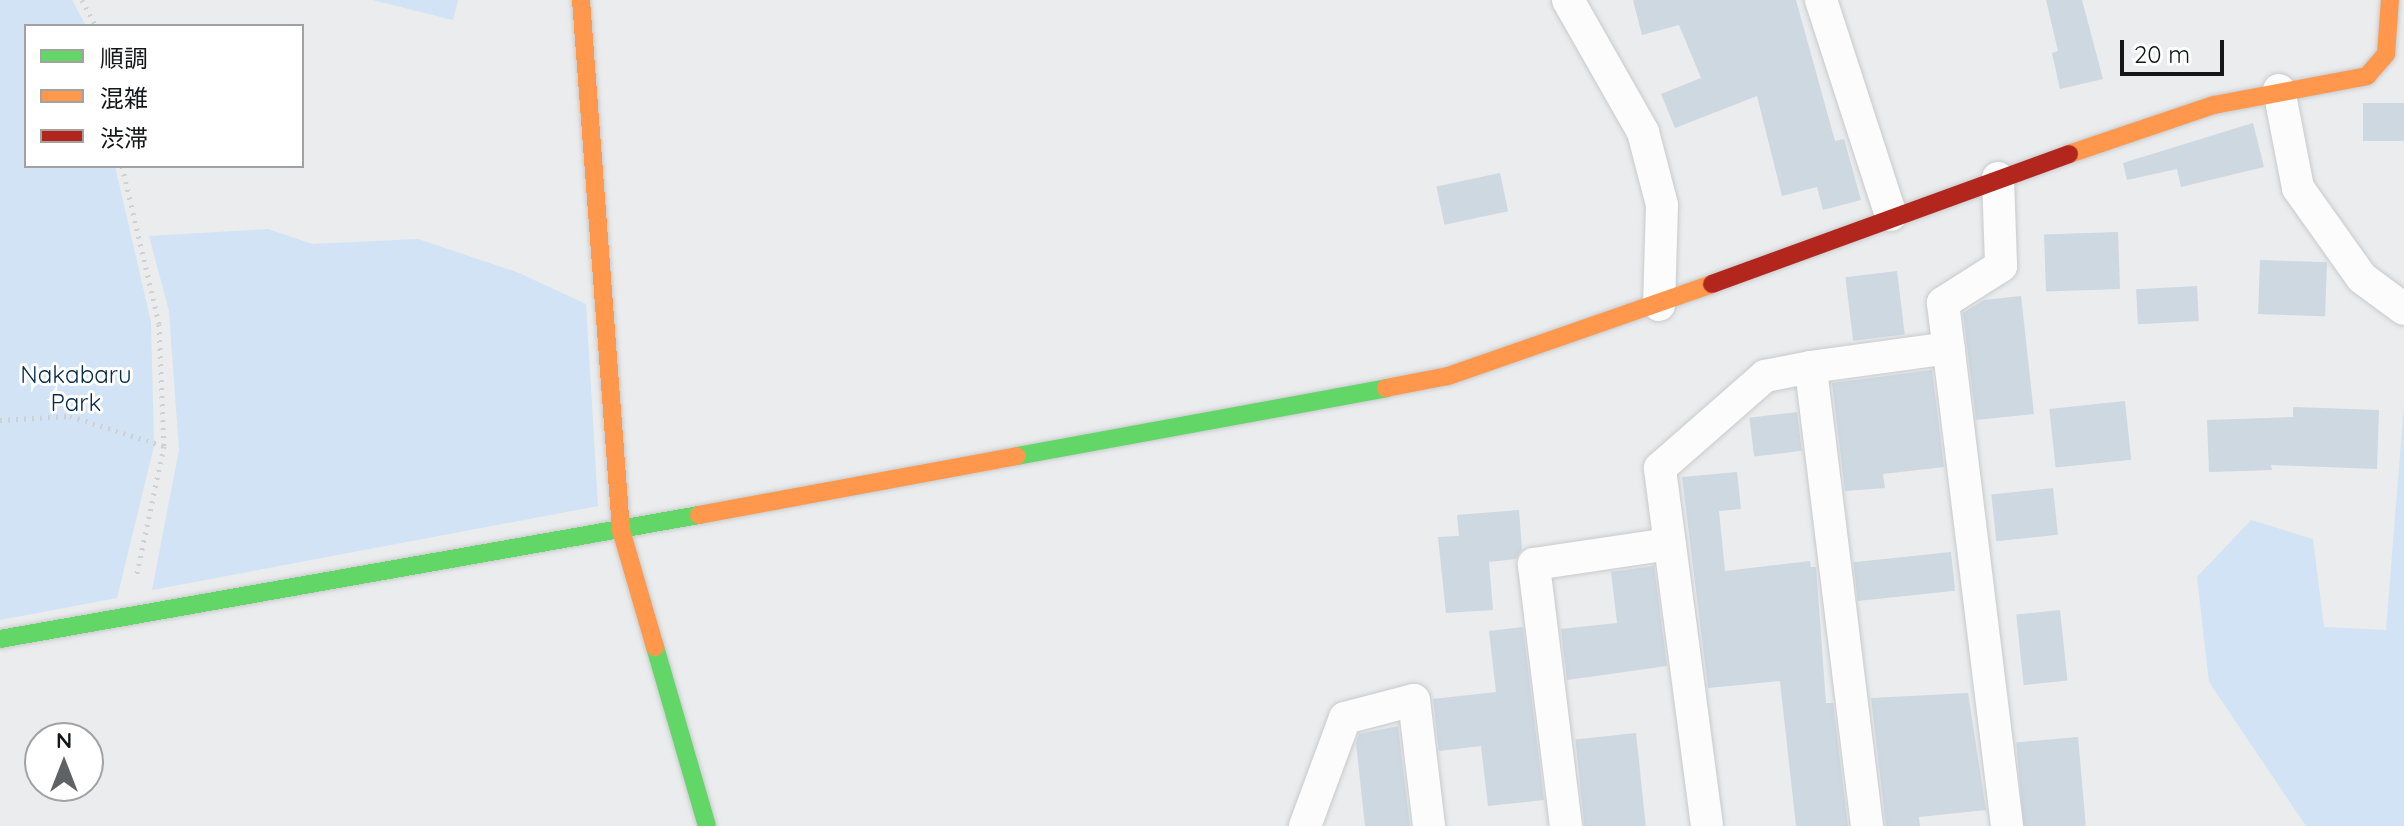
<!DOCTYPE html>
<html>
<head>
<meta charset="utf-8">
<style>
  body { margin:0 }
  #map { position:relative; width:2404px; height:826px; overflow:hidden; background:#eaecee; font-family:Quicksand,"Noto Sans JP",sans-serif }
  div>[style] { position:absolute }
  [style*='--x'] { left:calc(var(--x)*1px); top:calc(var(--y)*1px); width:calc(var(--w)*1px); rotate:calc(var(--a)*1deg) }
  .green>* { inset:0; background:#d1e3f4 }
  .building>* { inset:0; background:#cdd8e1; transform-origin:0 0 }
  .path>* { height:5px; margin-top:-2.5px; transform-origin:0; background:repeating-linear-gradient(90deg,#d0d0d1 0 2px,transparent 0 8px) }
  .roads { filter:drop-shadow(0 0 2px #c8cacb) drop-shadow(0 0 2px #c8cacb) }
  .street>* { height:32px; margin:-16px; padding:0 16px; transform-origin:16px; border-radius:16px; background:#fcfcfc }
  .fast>* { height:18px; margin:-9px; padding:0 9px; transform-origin:9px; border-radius:9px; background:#63d668 }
  .slow>* { height:18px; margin:-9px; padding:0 9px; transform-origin:9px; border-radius:9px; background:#ff974d }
  .jam>* { height:18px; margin:-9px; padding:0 9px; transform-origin:9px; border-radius:9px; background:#b3261e }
  span { translate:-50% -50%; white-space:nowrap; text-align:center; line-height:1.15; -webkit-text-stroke:6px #fff; paint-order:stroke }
  .park-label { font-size:24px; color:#042b48 }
  .legend { position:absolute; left:24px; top:24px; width:280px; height:144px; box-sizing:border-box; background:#fff; border:2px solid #a1a2a2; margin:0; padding:10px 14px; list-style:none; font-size:24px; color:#151617 }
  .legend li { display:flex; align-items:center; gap:16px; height:40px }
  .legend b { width:40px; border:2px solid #a1a2a2 }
  .north { position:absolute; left:24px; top:722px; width:80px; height:80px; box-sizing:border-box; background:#fff; border:2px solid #a1a2a2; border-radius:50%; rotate:0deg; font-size:22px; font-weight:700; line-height:32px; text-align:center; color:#151617 }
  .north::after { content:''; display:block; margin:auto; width:28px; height:36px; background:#606162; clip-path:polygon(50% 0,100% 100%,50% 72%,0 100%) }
  .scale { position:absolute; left:2120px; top:40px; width:104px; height:36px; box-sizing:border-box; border:4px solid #151617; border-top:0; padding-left:10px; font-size:24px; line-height:28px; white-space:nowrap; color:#151617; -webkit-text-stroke:6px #fff; paint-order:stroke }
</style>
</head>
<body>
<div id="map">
  <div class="green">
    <div style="clip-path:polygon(0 0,72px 0,86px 26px,26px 26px,26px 166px,115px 166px,151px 322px,154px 446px,117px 598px,0 620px)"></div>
    <div style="clip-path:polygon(373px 0,458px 0,453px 20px)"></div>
    <div style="clip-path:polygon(268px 229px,312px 244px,418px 239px,519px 273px,586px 304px,598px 506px,152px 590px,179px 450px,169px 311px,149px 236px)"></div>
    <div style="clip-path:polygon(2404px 405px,2404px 826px,2306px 826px,2209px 682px,2197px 577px,2251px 520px,2313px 539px,2324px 627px,2386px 630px)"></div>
  </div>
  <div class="building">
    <div style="clip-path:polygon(1633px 0,1796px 0,1835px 141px,1844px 139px,1861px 200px,1823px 210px,1817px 187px,1782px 196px,1757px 96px,1675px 128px,1661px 94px,1701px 78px,1679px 25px,1642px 35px)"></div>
    <div style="clip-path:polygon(2046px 0,2082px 0,2103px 79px,2060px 89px,2052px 53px,2058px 51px)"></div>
    <div style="left:2404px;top:103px;width:38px;height:41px;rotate:90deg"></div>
    <div style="clip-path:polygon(2253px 123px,2264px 167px,2181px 187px,2177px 169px,2127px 180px,2123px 163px)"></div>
    <div style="left:1500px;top:173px;width:39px;height:65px;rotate:78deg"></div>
    <div style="left:2118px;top:232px;width:57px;height:74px;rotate:88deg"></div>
    <div style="left:2260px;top:260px;width:67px;height:54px;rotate:2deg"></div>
    <div style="left:1897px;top:271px;width:64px;height:52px;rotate:83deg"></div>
    <div style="left:2197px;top:286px;width:35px;height:61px;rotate:87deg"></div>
    <div style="clip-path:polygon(2021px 296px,2034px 414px,1976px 420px,1963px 313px,1984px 300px)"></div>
    <div style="clip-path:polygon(1932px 370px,1944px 467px,1883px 474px,1885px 488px,1845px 491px,1832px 383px)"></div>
    <div style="left:2125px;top:401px;width:59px;height:76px;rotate:84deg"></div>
    <div style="clip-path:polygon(2293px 407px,2379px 410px,2377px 469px,2271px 465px,2272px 470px,2209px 472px,2207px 420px,2293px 417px)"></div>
    <div style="left:1797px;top:412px;width:39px;height:48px;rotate:83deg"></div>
    <div style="clip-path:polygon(1737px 472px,1741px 509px,1719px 511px,1725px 571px,1810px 561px,1811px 567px,1816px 567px,1826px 703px,1833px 703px,1848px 826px,1796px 826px,1780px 681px,1708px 688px,1682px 477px)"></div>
    <div style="left:2053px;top:488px;width:47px;height:62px;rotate:84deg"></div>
    <div style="clip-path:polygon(1519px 510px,1522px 549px,1516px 559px,1489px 562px,1493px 610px,1446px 613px,1438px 537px,1459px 536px,1457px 515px)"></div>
    <div style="left:1951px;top:552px;width:39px;height:98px;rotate:84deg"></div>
    <div style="clip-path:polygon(1654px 566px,1667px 666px,1567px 680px,1561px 629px,1617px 623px,1611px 572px)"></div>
    <div style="left:2060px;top:610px;width:71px;height:44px;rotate:84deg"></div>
    <div style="clip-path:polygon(1523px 627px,1544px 800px,1488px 806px,1481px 746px,1439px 751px,1433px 699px,1496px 692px,1489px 631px)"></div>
    <div style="clip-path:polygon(1968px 693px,1986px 810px,1919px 817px,1920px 826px,1886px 826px,1871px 698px)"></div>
    <div style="clip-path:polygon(1398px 726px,1410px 826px,1365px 826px,1356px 743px,1359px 734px)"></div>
    <div style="left:1636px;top:733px;width:94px;height:61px;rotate:84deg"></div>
    <div style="left:2078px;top:737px;width:89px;height:62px;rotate:85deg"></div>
  </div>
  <div class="path">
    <div style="--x:82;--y:0;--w:30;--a:62"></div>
    <div style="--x:122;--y:166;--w:162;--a:76.8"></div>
    <div style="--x:159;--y:324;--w:122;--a:87.7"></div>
    <div style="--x:164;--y:446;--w:135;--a:102"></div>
    <div style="--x:0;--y:420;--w:70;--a:-3.3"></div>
    <div style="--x:70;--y:416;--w:99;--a:17.7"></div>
  </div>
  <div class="roads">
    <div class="street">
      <div style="--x:1568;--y:0;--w:152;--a:60.4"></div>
      <div style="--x:1643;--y:132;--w:75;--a:75.4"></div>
      <div style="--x:1662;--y:205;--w:100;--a:91.7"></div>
      <div style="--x:1821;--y:0;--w:226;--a:72"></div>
      <div style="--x:2279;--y:90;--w:100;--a:79"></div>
      <div style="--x:2298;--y:188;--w:110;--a:54.6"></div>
      <div style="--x:2362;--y:278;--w:52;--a:36.4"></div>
      <div style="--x:1998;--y:178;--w:88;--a:88"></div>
      <div style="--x:2001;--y:266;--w:69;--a:147.5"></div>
      <div style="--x:1943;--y:303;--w:527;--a:83.02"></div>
      <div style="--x:1305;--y:826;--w:115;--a:-69.7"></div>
      <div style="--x:1345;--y:718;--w:71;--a:-14.6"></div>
      <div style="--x:1414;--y:700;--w:127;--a:83.2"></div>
      <div style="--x:1566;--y:826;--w:264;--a:-97"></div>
      <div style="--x:1534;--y:564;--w:137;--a:-8.4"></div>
      <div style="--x:1707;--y:826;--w:361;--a:-97.5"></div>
      <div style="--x:1660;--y:468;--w:140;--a:-41.2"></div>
      <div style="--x:1765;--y:376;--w:47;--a:-11.1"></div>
      <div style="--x:1867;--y:826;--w:462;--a:-97"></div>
      <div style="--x:1811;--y:367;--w:139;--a:-7.8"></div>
    </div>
    <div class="fast">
      <div style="--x:1017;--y:456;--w:375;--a:-10.4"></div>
      <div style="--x:0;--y:639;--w:710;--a:-10.06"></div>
      <div style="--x:655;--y:647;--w:186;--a:73.8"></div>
    </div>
    <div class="slow">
      <div style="--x:581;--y:0;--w:532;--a:85.68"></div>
      <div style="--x:621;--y:530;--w:122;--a:73.8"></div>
      <div style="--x:2069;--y:154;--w:153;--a:-18.7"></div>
      <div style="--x:2214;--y:105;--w:156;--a:-10.7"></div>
      <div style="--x:2367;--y:76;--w:29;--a:-49"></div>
      <div style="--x:2386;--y:54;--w:54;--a:-85.8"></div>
      <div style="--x:1386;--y:388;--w:63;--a:-11"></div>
      <div style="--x:1448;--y:376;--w:280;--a:-19.2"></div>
      <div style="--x:699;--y:515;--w:323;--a:-10.5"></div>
    </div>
    <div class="jam">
      <div style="--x:1712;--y:284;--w:380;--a:-20"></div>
    </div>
  </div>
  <div class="park-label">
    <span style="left:76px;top:389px">Nakabaru<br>Park</span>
  </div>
  <ul class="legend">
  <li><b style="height:10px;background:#63d668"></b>順調</li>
  <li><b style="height:10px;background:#ff974d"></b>混雑</li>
  <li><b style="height:10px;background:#b3261e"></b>渋滞</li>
  </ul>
  <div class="north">N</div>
  <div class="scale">20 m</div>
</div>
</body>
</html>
